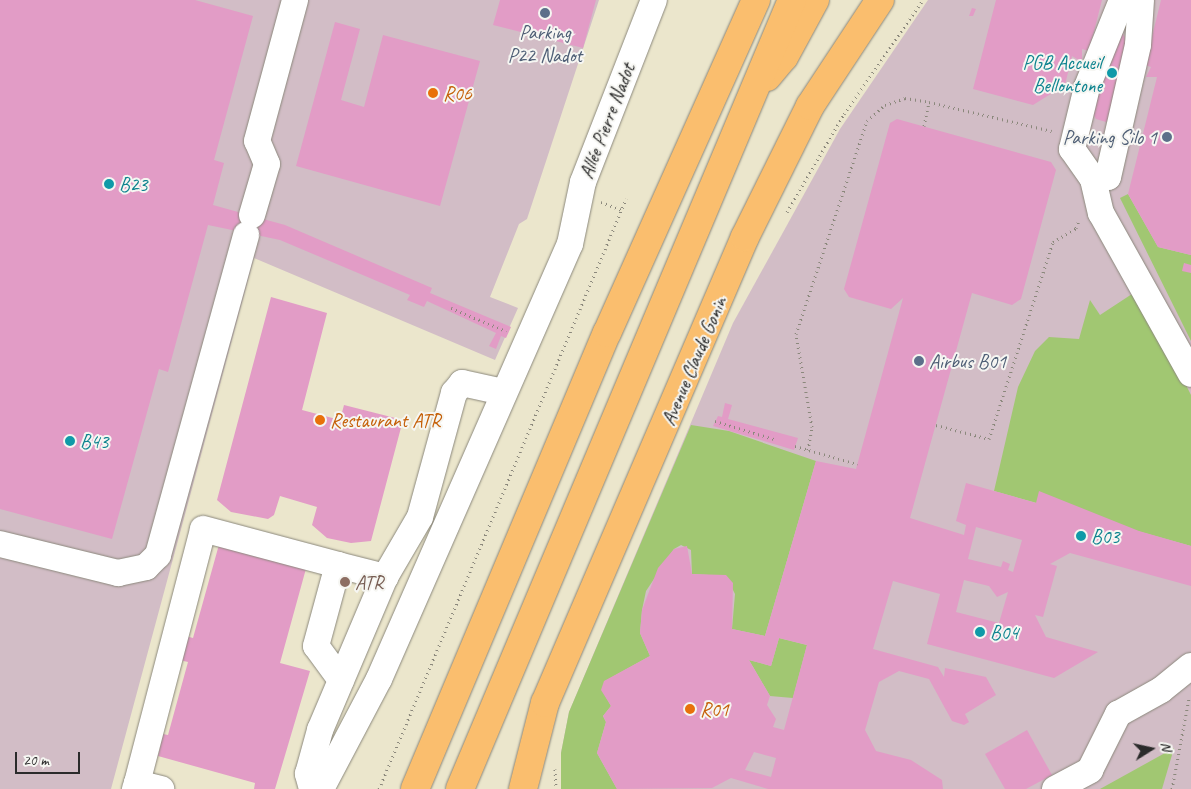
<!DOCTYPE html>
<html>
<head>
<meta charset="utf-8">
<style>
  body { margin:0 }
  #map { position:relative; width:1191px; height:789px; overflow:hidden; background:#ebe6cc; font-family:Caveat,sans-serif }
  div>[style] { position:absolute }
  [style*='--x'] { left:calc(var(--x)*1px); top:calc(var(--y)*1px); width:calc(var(--w)*1px); rotate:calc(var(--a)*1deg) }
  .industrial>* { inset:0; background:#d2bdc6 }
  .green>* { inset:0; background:#a1c772 }
  .building>* { inset:0; background:#e29cc6 }
  .path>* { height:3px; margin-top:-1.5px; transform-origin:0; background:repeating-linear-gradient(90deg,#8b887c 0 1px,transparent 0 5px) }
  .roads { filter:drop-shadow(0 0 1px #8b887c) drop-shadow(0 0 1px #8b887c) }
  .minor>* { height:26px; margin:-13px; padding:0 13px; transform-origin:13px; border-radius:13px; background:#fff }
  .major>* { height:28px; margin:-14px; padding:0 14px; transform-origin:14px; border-radius:14px; background:#fabe6e }
  .highway>* { height:28px; margin:-14px; padding:0 14px; transform-origin:14px; border-radius:14px; background:#fabe6e }
  .dots>* { width:14px; height:14px; translate:-50% -50%; box-sizing:border-box; border:2px solid #f6f6f2; border-radius:50% }
  span { translate:-50% -50%; white-space:nowrap; text-align:center; line-height:1.15; -webkit-text-stroke:4px #f6f6f2; paint-order:stroke }
  .service-label { font-size:20px; color:#4e5e75 }
  .right { translate:-100% -50%; text-align:right }
  .left { translate:0 -50%; text-align:left }
  .culture-label { font-size:20px; color:#0d838f }
  .food-label { font-size:20px; color:#c56008 }
  .street-label { font-size:20px; color:#2b2b2b }
  .education-label { font-size:20px; color:#785e54 }
  .north { position:absolute; left:1126px; top:724px; width:50px; height:50px; -webkit-text-stroke:4px #f6f6f2; paint-order:stroke; rotate:80deg; font-size:14px; font-weight:700; line-height:20px; text-align:center; color:#2b2b2b }
  .north::after { content:''; display:block; margin:auto; width:18px; height:22px; background:#2b2b2b; clip-path:polygon(50% 0,100% 100%,50% 72%,0 100%) }
  .scale { position:absolute; left:15px; top:752px; width:65px; height:22px; box-sizing:border-box; border:2px solid #2b2b2b; border-top:0; padding-left:6px; font-size:15px; line-height:18px; white-space:nowrap; color:#2b2b2b; -webkit-text-stroke:4px #f6f6f2; paint-order:stroke }
</style>
</head>
<body>
<div id="map">
  <div class="industrial">
    <div style="clip-path:polygon(0 0,599px 0,527px 219px,519px 224px,490px 297px,518px 308px,495px 360px,254px 258px,111px 789px,0 789px)"></div>
    <div style="clip-path:polygon(928px 0,1191px 0,1191px 789px,561px 789px,561px 753px,569px 712px,733px 323px,840px 129px)"></div>
  </div>
  <div class="green">
    <div style="clip-path:polygon(1128px 194px,1158px 247px,1191px 255px,1191px 341px,1120px 198px)"></div>
    <div style="clip-path:polygon(1132px 294px,1143px 300px,1191px 395px,1191px 546px,994px 491px,1018px 387px,1035px 351px,1049px 337px,1079px 339px,1090px 300px,1100px 315px)"></div>
    <div style="clip-path:polygon(691px 425px,729px 431px,816px 461px,765px 636px,732px 629px,735px 594px,726px 576px,692px 574px,691px 550px,681px 545px,674px 549px,646px 591px,642px 610px,640px 633px,650px 656px,605px 681px,602px 690px,611px 706px,603px 716px,606px 722px,597px 753px,617px 789px,561px 789px,561px 753px,569px 712px)"></div>
    <div style="clip-path:polygon(779px 638px,807px 645px,793px 698px,770px 696px,749px 660px,771px 666px)"></div>
    <div style="clip-path:polygon(1174px 748px,1162px 789px,1100px 789px)"></div>
  </div>
  <div class="building">
    <div style="clip-path:polygon(0 0,195px 0,253px 16px,214px 160px,224px 163px,213px 205px,285px 225px,432px 288px,430px 293px,511px 327px,506px 338px,501px 336px,496px 349px,489px 346px,496px 333px,427px 301px,424px 307px,407px 300px,410px 295px,280px 240px,208px 225px,168px 372px,159px 369px,112px 539px,0 509px)"></div>
    <div style="clip-path:polygon(500px 0,596px 0,583px 48px,493px 25px)"></div>
    <div style="clip-path:polygon(996px 0,1102px 0,1089px 51px,1082px 49px,1082px 62px,1072px 56px,1065px 85px,1033px 105px,973px 89px)"></div>
    <div style="clip-path:polygon(1161px 0,1191px 0,1191px 255px,1158px 247px,1128px 194px,1157px 77px,1146px 77px,1151px 67px,1145px 65px)"></div>
    <div style="clip-path:polygon(972px 8px,976px 9px,973px 16px,969px 16px)"></div>
    <div style="clip-path:polygon(335px 22px,360px 29px,341px 100px,364px 107px,383px 35px,480px 61px,440px 206px,296px 166px)"></div>
    <div style="clip-path:polygon(1121px 32px,1125px 37px,1125px 72px,1136px 105px,1106px 122px,1096px 119px,1079px 91px)"></div>
    <div style="clip-path:polygon(evenodd,897px 119px,1051px 162px,1056px 170px,1021px 299px,1012px 305px,972px 293px,910px 518px,964px 535px,966px 525px,956px 521px,966px 483px,1036px 503px,1039px 491px,1139px 531px,1191px 546px,1191px 586px,1070px 553px,1050px 564px,1057px 566px,1043px 617px,1035px 615px,1046px 637px,1098px 652px,1054px 678px,927px 644px,940px 594px,893px 581px,873px 649px,938px 667px,944px 677px,945px 668px,986px 677px,996px 695px,965px 714px,969px 722px,964px 725px,952px 721px,929px 679px,899px 671px,879px 682px,865px 730px,876px 751px,911px 760px,942px 780px,943px 789px,768px 789px,731px 778px,712px 788px,617px 789px,597px 753px,606px 722px,603px 716px,611px 706px,601px 690px,604px 681px,650px 656px,640px 633px,642px 610px,658px 568px,674px 549px,687px 546px,692px 574px,726px 575px,733px 583px,732px 629px,765px 636px,816px 461px,856px 469px,903px 298px,891px 309px,849px 297px,844px 289px,890px 123px,897px 119px,976px 527px,1022px 540px,1013px 572px,1008px 570px,1010px 564px,1003px 561px,1001px 567px,968px 559px,976px 527px,897px 119px,964px 580px,989px 586px,997px 597px,1008px 592px,999px 623px,956px 612px,964px 580px,897px 119px,779px 638px,807px 645px,784px 730px,773px 727px,776px 719px,767px 705px,770px 696px,749px 660px,771px 666px,779px 638px,897px 119px,754px 752px,776px 758px,771px 777px,745px 770px,754px 752px)"></div>
    <div style="clip-path:polygon(1184px 263px,1191px 265px,1191px 273px,1182px 271px)"></div>
    <div style="clip-path:polygon(271px 297px,327px 313px,302px 410px,340px 420px,344px 405px,403px 420px,371px 541px,351px 543px,327px 538px,312px 525px,317px 507px,280px 496px,274px 515px,268px 519px,231px 512px,217px 500px)"></div>
    <div style="clip-path:polygon(725px 403px,732px 405px,728px 419px,798px 438px,794px 450px,713px 426px,718px 416px,722px 417px)"></div>
    <div style="clip-path:polygon(220px 541px,307px 565px,280px 663px,310px 671px,275px 789px,254px 789px,255px 783px,158px 756px,163px 734px,168px 735px,188px 662px,175px 659px,182px 635px,193px 638px)"></div>
    <div style="clip-path:polygon(1027px 730px,1052px 775px,1026px 789px,1005px 789px,985px 754px)"></div>
  </div>
  <div class="path">
    <div style="--x:924;--y:126;--w:25;--a:-78"></div>
    <div style="--x:929;--y:102;--w:126;--a:13.3"></div>
    <div style="--x:601;--y:202;--w:22;--a:21"></div>
    <div style="--x:787;--y:212;--w:113;--a:-59.8"></div>
    <div style="--x:844;--y:114;--w:139;--a:-55.3"></div>
    <div style="--x:451;--y:308;--w:60;--a:22.7"></div>
    <div style="--x:715;--y:421;--w:62;--a:17"></div>
    <div style="--x:936;--y:425;--w:55;--a:14.8"></div>
    <div style="--x:989;--y:439;--w:207;--a:-72"></div>
    <div style="--x:1053;--y:242;--w:27;--a:-31"></div>
    <div style="--x:1076;--y:228;--w:9;--a:-69"></div>
    <div style="--x:795;--y:446;--w:65;--a:16.2"></div>
    <div style="--x:808;--y:450;--w:23;--a:-80"></div>
    <div style="--x:812;--y:427;--w:94;--a:-99.8"></div>
    <div style="--x:796;--y:334;--w:225;--a:-71.6"></div>
    <div style="--x:867;--y:121;--w:24;--a:-42"></div>
    <div style="--x:885;--y:105;--w:21;--a:-19"></div>
    <div style="--x:905;--y:98;--w:24;--a:9"></div>
    <div style="--x:555;--y:769;--w:20;--a:87"></div>
    <div style="--x:379;--y:789;--w:640;--a:-67.28"></div>
    <div style="--x:1172;--y:789;--w:93;--a:-79.4"></div>
  </div>
  <div class="roads">
    <div class="minor">
      <div style="--x:1122;--y:0;--w:94;--a:111.9"></div>
      <div style="--x:1087;--y:87;--w:64;--a:103.6"></div>
      <div style="--x:1072;--y:149;--w:37;--a:55"></div>
      <div style="--x:1093;--y:179;--w:35;--a:77"></div>
      <div style="--x:1101;--y:213;--w:184;--a:60.8"></div>
      <div style="--x:1093;--y:179;--w:15;--a:-8"></div>
      <div style="--x:1108;--y:177;--w:135;--a:-77.2"></div>
      <div style="--x:1138;--y:45;--w:45;--a:-86.2"></div>
      <div style="--x:252;--y:215;--w:53;--a:-73.6"></div>
      <div style="--x:267;--y:164;--w:25;--a:-113"></div>
      <div style="--x:257;--y:141;--w:146;--a:-74.9"></div>
      <div style="--x:0;--y:544;--w:122;--a:13.8"></div>
      <div style="--x:118;--y:573;--w:29;--a:-12"></div>
      <div style="--x:146;--y:567;--w:17;--a:-45"></div>
      <div style="--x:158;--y:555;--w:332;--a:-74.6"></div>
      <div style="--x:341;--y:680;--w:42;--a:-126.3"></div>
      <div style="--x:316;--y:646;--w:84;--a:-74.8"></div>
      <div style="--x:338;--y:565;--w:49;--a:14.3"></div>
      <div style="--x:137;--y:783;--w:262;--a:-75.4"></div>
      <div style="--x:203;--y:529;--w:140;--a:14.9"></div>
      <div style="--x:135;--y:789;--w:6;--a:-72"></div>
      <div style="--x:137;--y:783;--w:25;--a:14"></div>
      <div style="--x:312;--y:789;--w:16;--a:-105"></div>
      <div style="--x:308;--y:774;--w:46;--a:-74.7"></div>
      <div style="--x:320;--y:730;--w:166;--a:-67"></div>
      <div style="--x:385;--y:577;--w:69;--a:-59.7"></div>
      <div style="--x:420;--y:517;--w:129;--a:-74.7"></div>
      <div style="--x:454;--y:393;--w:13;--a:-51"></div>
      <div style="--x:462;--y:383;--w:42;--a:12.4"></div>
      <div style="--x:321;--y:789;--w:124;--a:-62.2"></div>
      <div style="--x:379;--y:679;--w:475;--a:-66.3"></div>
      <div style="--x:570;--y:244;--w:63;--a:-78.2"></div>
      <div style="--x:583;--y:182;--w:195;--a:-68.7"></div>
      <div style="--x:1055;--y:789;--w:40;--a:-28"></div>
      <div style="--x:1090;--y:770;--w:63;--a:-63.4"></div>
      <div style="--x:1118;--y:714;--w:49;--a:-29.2"></div>
      <div style="--x:1161;--y:690;--w:38;--a:-39"></div>
    </div>
    <div class="major">
      <div style="--x:523;--y:789;--w:89;--a:-75.7"></div>
      <div style="--x:545;--y:703;--w:507;--a:-66.77"></div>
      <div style="--x:745;--y:237;--w:146;--a:-63.6"></div>
      <div style="--x:810;--y:106;--w:127;--a:-56.6"></div>
    </div>
    <div class="highway">
      <div style="--x:767;--y:77;--w:26;--a:-50"></div>
      <div style="--x:784;--y:57;--w:65;--a:-61.5"></div>
      <div style="--x:415;--y:789;--w:495;--a:-67.2"></div>
      <div style="--x:607;--y:333;--w:365;--a:-65.9"></div>
      <div style="--x:460;--y:789;--w:856;--a:-67.18"></div>
    </div>
  </div>
  <div class="dots">
    <div style="left:545px;top:13px;background:#5c6f8a"></div>
    <div style="left:1112px;top:73px;background:#0f9aa8"></div>
    <div style="left:433px;top:93px;background:#e8710a"></div>
    <div style="left:1167px;top:137px;background:#5c6f8a"></div>
    <div style="left:109px;top:184px;background:#0f9aa8"></div>
    <div style="left:919px;top:361px;background:#5c6f8a"></div>
    <div style="left:320px;top:420px;background:#e8710a"></div>
    <div style="left:70px;top:441px;background:#0f9aa8"></div>
    <div style="left:1081px;top:536px;background:#0f9aa8"></div>
    <div style="left:345px;top:582px;background:#8d6e63"></div>
    <div style="left:980px;top:632px;background:#0f9aa8"></div>
    <div style="left:690px;top:709px;background:#e8710a"></div>
  </div>
  <div class="service-label">
    <span style="left:545px;top:44px">Parking<br>P22 Nadot</span>
    <span class="right" style="left:1157px;top:137px">Parking Silo 1</span>
    <span class="left" style="left:929px;top:361px">Airbus B01</span>
  </div>
  <div class="culture-label">
    <span class="right" style="left:1102px;top:74px">PGB Accueil<br>Bellontone</span>
    <span class="left" style="left:119px;top:184px">B23</span>
    <span class="left" style="left:80px;top:441px">B43</span>
    <span class="left" style="left:1091px;top:536px">B03</span>
    <span class="left" style="left:990px;top:632px">B04</span>
  </div>
  <div class="food-label">
    <span class="left" style="left:443px;top:93px">R06</span>
    <span class="left" style="left:330px;top:420px">Restaurant ATR</span>
    <span class="left" style="left:700px;top:709px">R01</span>
  </div>
  <div class="street-label">
    <span style="left:607px;top:121px;rotate:-69deg">Allée Pierre Nadot</span>
    <span style="left:694px;top:361px;rotate:-67deg">Avenue Claude Gonin</span>
  </div>
  <div class="education-label">
    <span class="left" style="left:355px;top:582px">ATR</span>
  </div>
  <div class="north">N</div>
  <div class="scale">20 m</div>
</div>
</body>
</html>
